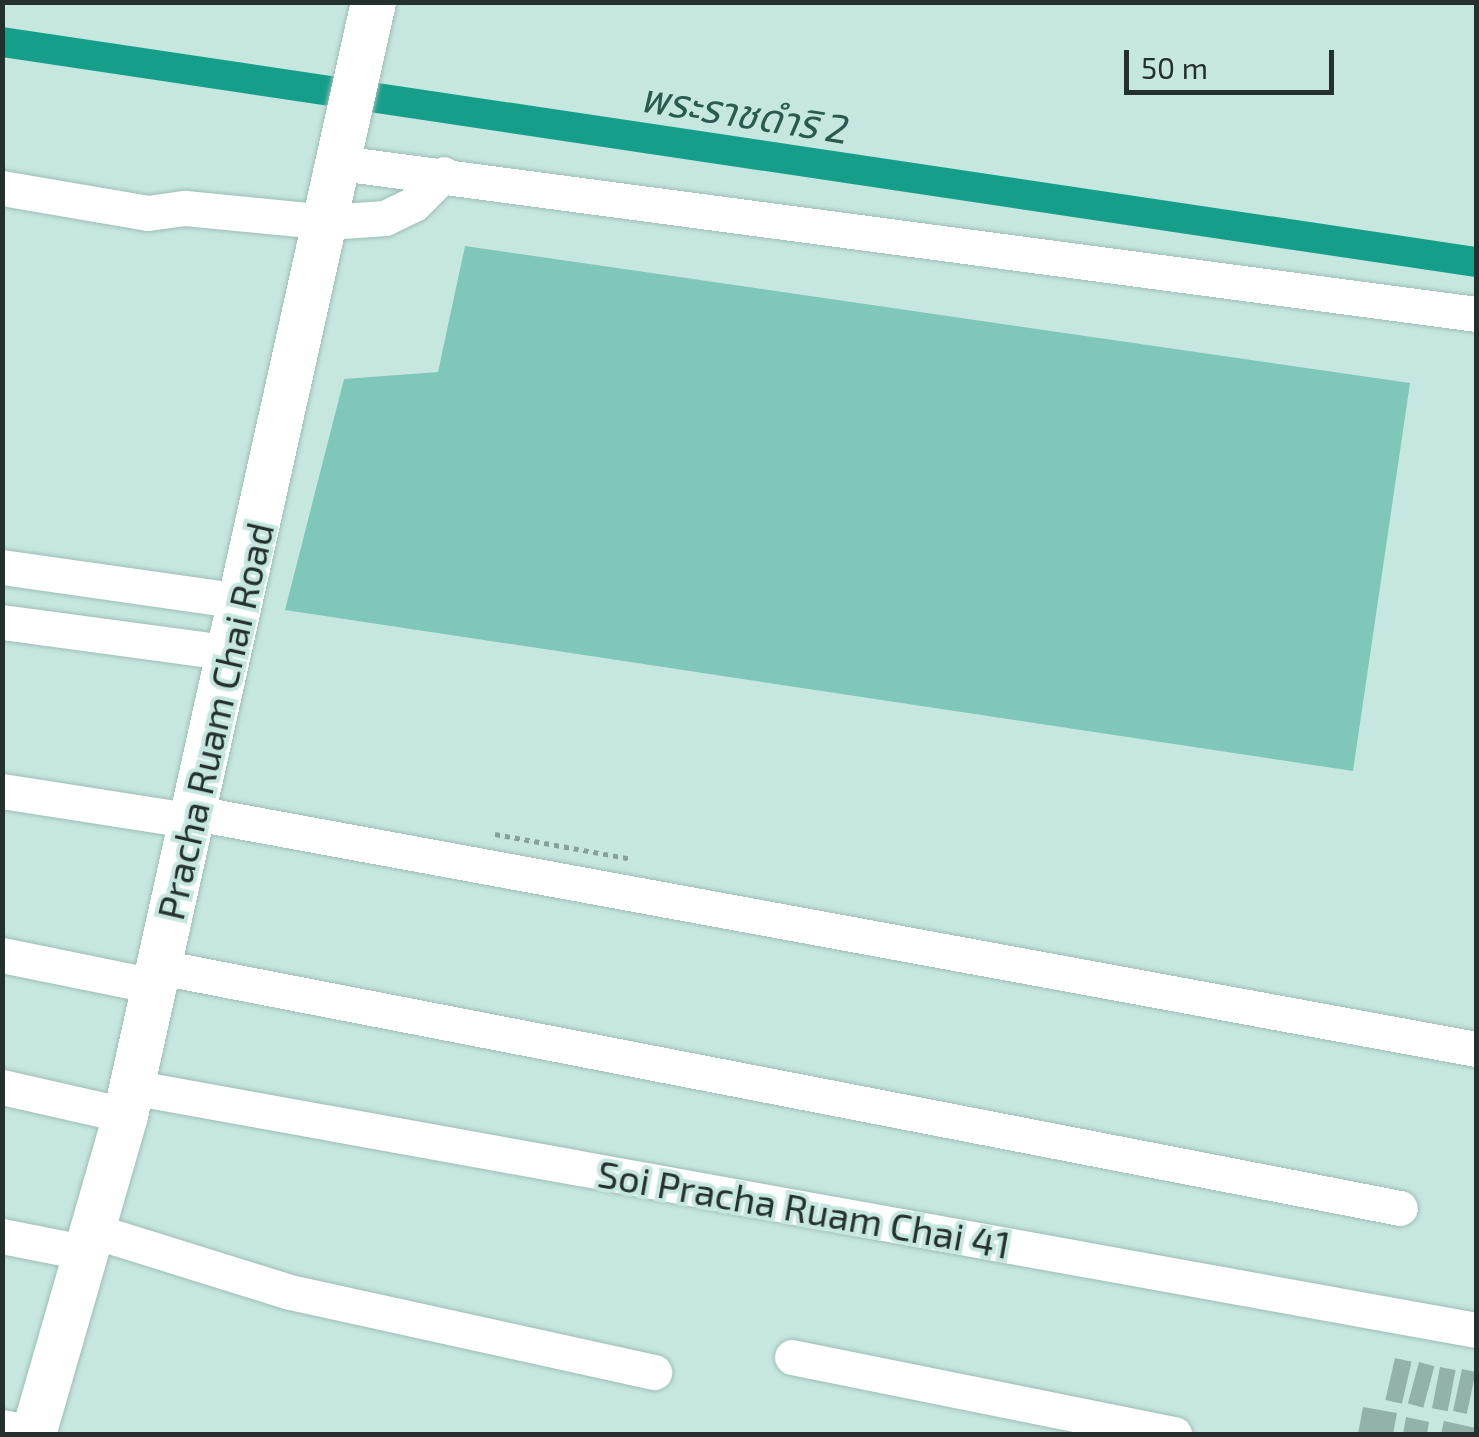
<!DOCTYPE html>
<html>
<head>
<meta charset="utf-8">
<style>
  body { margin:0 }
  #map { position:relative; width:1479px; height:1437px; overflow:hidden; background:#c6e7df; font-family:"Exo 2","Noto Sans Thai",sans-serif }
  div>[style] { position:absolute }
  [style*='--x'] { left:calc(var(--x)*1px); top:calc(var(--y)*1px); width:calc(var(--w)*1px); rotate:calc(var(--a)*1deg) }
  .green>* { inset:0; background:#7fc8b9 }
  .canal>* { height:30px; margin:-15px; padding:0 15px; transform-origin:15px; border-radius:15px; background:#159f8b }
  .building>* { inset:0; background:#93b2ab; transform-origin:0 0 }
  .path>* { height:5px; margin-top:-2.5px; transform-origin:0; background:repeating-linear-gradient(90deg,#88a09b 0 5px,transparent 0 10px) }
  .roads { filter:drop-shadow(0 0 2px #9dbdb5) drop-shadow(0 0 2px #9dbdb5) }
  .minor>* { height:35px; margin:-17.5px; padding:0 17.5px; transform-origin:17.5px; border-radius:17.5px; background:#fff }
  .major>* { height:45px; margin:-22.5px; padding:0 22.5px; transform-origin:22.5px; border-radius:22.5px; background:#fff }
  span { translate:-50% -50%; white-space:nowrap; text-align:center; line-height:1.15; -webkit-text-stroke:8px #c6e7df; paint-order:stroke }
  .street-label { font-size:38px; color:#24302e }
  .water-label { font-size:40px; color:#295b52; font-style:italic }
  .frame { position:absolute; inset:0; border:5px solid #24302e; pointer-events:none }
  .scale { position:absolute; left:1124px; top:50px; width:210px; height:45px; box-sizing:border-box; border:5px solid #24302e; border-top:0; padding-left:12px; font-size:30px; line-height:35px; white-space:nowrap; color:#24302e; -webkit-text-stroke:8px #c6e7df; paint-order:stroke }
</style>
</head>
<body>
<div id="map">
  <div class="green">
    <div style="clip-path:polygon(465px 246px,1410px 383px,1353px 771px,285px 610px,344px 379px,438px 372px)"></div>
  </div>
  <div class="canal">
    <div style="--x:2;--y:42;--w:1490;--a:8.49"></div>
  </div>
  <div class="building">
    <div style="left:1395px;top:1358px;width:17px;height:43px;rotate:13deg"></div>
    <div style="left:1419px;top:1362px;width:16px;height:43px;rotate:15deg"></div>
    <div style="left:1440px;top:1367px;width:16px;height:42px;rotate:11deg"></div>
    <div style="left:1462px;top:1369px;width:14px;height:43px;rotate:12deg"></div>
    <div style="clip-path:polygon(1363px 1407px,1397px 1413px,1393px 1434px,1358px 1434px)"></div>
    <div style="clip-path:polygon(1406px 1417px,1429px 1422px,1427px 1434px,1403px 1434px)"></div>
    <div style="clip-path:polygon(1444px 1421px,1476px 1428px,1476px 1434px,1441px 1434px)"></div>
  </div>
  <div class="path">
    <div style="--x:495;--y:834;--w:139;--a:10.3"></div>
  </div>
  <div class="roads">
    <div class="minor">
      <div style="--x:340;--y:163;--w:1146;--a:7.57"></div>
      <div style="--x:2;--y:188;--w:148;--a:9.7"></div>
      <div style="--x:148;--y:213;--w:37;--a:-8"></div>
      <div style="--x:185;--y:208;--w:143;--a:5.6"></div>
      <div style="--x:327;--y:222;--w:58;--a:-3.9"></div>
      <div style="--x:385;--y:218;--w:32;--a:-26"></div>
      <div style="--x:414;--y:204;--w:42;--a:-45"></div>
      <div style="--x:2;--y:567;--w:242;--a:8.1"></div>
      <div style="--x:2;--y:622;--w:231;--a:7.7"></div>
      <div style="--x:2;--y:791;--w:193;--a:8.9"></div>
      <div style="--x:195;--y:813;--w:1303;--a:10.44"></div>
      <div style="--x:2;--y:955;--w:156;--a:11.5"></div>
      <div style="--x:160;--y:967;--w:1263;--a:11"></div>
      <div style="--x:2;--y:1087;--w:126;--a:12.8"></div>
      <div style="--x:131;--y:1087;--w:1367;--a:10.24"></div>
      <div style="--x:94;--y:1231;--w:205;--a:17.3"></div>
      <div style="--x:290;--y:1292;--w:373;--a:12.4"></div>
      <div style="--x:2;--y:1236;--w:88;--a:11.2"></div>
      <div style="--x:792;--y:1357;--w:390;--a:11.4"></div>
      <div style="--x:2;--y:1427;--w:32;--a:11"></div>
    </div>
    <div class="major">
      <div style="--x:33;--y:1434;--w:332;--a:-73.9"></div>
      <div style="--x:125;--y:1115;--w:1140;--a:-77.44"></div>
    </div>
  </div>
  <div class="street-label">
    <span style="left:215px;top:721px;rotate:-77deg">Pracha Ruam Chai Road</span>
    <span style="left:804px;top:1209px;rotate:10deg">Soi Pracha Ruam Chai 41</span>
  </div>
  <div class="water-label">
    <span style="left:745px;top:112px;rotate:9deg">พระราชดำริ 2</span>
  </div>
  <div class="frame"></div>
  <div class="scale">50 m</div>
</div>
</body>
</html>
